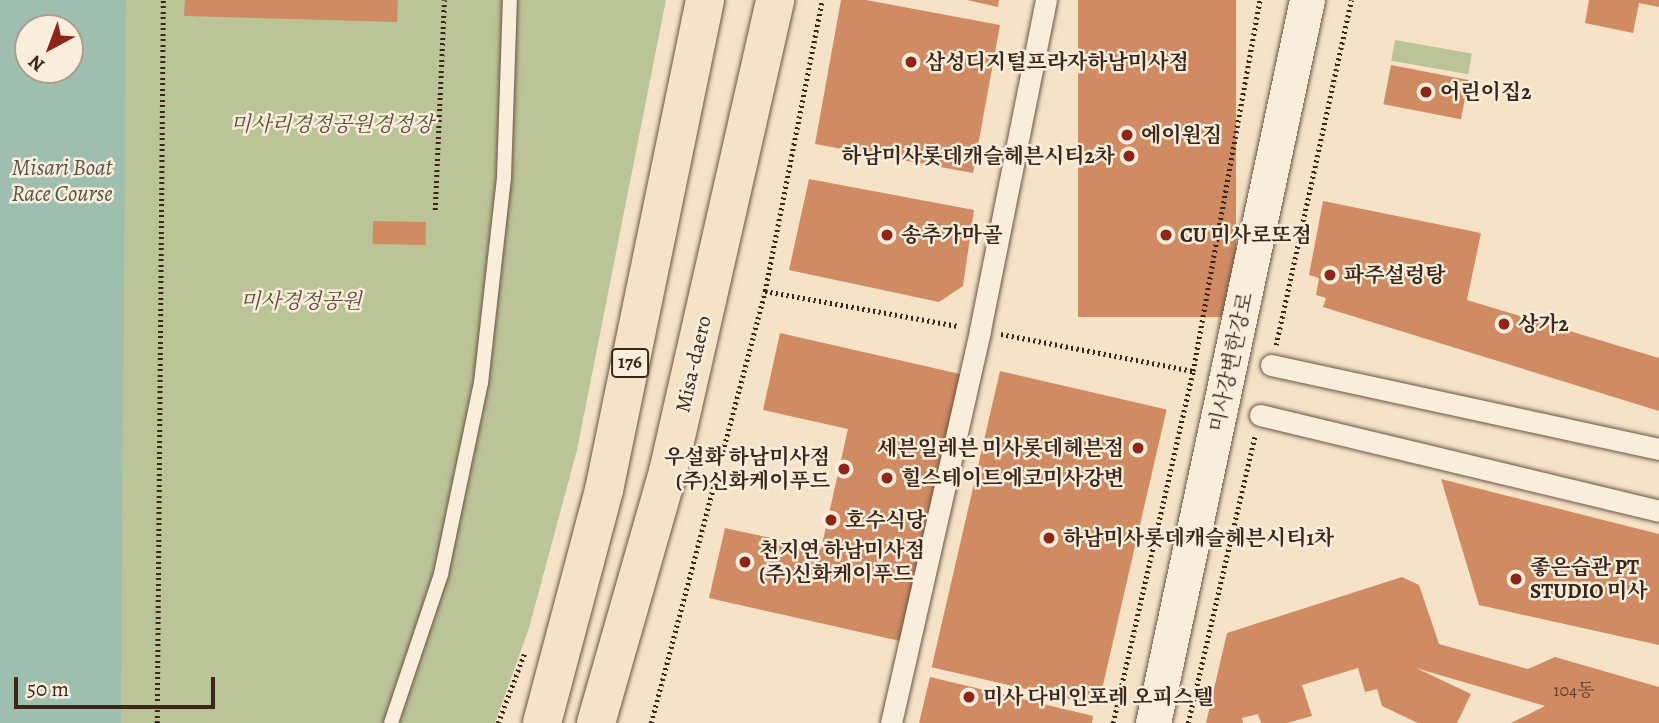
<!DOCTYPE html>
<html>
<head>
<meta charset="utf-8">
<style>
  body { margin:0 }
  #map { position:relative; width:1659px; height:723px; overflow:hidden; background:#f6e3c7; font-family:Alegreya,"Noto Serif KR",serif }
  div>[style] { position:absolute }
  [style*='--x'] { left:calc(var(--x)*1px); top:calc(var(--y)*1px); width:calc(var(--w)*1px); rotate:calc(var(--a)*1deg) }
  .green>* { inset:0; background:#bbc497; transform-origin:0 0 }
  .water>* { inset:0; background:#9ebfb0 }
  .building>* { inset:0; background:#d08b63; transform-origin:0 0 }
  .path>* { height:4.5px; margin-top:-2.25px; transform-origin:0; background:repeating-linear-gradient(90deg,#3c261a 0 2px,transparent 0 5.5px) }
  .roads { filter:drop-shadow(0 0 2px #6a5545) drop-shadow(0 0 2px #6a5545) }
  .service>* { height:14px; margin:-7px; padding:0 7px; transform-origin:7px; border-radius:7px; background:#f9eddb }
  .pedestrian>* { height:21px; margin:-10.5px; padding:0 10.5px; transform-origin:10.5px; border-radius:10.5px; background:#f9eddb }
  .tertiary>* { height:35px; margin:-17.5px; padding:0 17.5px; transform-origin:17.5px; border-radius:17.5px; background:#f9eddb }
  .primary>* { height:38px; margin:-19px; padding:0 19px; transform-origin:19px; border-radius:19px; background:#f6e3c7 }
  .dots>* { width:19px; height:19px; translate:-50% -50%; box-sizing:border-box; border:4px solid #f9eddb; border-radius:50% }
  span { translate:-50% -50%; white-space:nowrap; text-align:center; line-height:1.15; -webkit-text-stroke:5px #f9eddb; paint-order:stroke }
  .number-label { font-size:18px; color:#613f2c }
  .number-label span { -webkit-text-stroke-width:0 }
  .shield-label span { padding:2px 5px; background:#f9eddb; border:2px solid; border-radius:5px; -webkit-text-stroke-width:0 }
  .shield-label { font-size:19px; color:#3c261a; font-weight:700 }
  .poi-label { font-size:21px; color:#3c261a; font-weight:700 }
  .left { translate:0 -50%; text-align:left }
  .right { translate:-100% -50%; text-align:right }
  .park-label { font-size:21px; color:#5c4e39; font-style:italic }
  .street-label { font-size:21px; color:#3c261a }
  .water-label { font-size:23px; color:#595447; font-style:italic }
  .north { position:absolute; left:14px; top:14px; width:70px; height:70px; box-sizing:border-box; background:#f9eddb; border:2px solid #ad9d8e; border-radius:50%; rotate:221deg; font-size:19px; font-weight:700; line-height:28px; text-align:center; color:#3c261a }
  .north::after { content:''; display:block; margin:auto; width:24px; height:32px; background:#8f2418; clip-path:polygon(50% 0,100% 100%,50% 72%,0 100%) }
  .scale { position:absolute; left:14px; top:677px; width:201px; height:32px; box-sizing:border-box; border:4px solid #3c261a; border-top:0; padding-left:9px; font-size:21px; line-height:24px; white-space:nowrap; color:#3c261a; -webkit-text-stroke:5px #f9eddb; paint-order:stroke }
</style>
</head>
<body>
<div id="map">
  <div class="green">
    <div style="clip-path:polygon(evenodd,0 0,666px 0,577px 450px,529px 628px,495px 723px,0 723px,0 0,28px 28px,70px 28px,70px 70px,28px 70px,28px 28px)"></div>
    <div style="left:1395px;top:40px;width:78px;height:21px;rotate:10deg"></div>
  </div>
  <div class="water">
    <div style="clip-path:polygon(evenodd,0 0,126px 0,121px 723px,0 723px,0 0,28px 28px,70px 28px,70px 70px,28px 70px,28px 28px)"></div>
  </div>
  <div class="building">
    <div style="clip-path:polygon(185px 0,398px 0,397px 22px,184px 16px)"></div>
    <div style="clip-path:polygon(841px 0,866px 0,1000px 25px,973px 173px,815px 144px)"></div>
    <div style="clip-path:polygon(967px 0,999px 0,998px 7px)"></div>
    <div style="left:1078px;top:0;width:158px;height:317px"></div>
    <div style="clip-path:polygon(1589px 0,1659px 0,1659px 7px,1639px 3px,1633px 33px,1585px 23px)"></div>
    <div style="left:1391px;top:65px;width:79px;height:40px;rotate:11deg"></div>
    <div style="clip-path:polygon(809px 179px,974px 210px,963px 286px,939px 302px,789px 270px)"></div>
    <div style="clip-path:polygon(1323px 201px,1481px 233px,1467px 300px,1659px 358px,1659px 411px,1323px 307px,1326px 298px,1316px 295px,1319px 278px,1309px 275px)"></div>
    <div style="left:373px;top:221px;width:53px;height:23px;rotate:1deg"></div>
    <div style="clip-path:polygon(780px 333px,960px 374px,900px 641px,709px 598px,725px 528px,821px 549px,848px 429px,763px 410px)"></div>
    <div style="left:1000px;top:371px;width:171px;height:304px;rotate:13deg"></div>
    <div style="clip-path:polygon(1441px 479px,1659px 534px,1659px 645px,1479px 605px)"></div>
    <div style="clip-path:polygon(1402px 577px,1419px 585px,1439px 644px,1528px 669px,1555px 657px,1659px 687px,1659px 723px,1511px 723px,1545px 706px,1416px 668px,1471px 694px,1457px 723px,1418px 723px,1382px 706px,1377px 689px,1365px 692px,1358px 668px,1302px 685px,1312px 716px,1287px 723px,1261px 723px,1258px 714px,1242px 718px,1243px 723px,1206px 723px,1227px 633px)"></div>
    <div style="clip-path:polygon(930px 677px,1093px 716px,1092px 723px,919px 723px)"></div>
  </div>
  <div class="path">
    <div style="--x:435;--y:210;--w:210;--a:-87.5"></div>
    <div style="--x:765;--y:291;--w:196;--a:10.3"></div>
    <div style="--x:1001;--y:334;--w:196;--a:10.9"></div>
    <div style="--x:1276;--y:345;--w:353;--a:-77.7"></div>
    <div style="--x:157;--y:723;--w:723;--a:-89.52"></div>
    <div style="--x:498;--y:723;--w:76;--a:-69.2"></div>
    <div style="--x:651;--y:723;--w:447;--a:-75.2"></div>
    <div style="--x:765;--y:291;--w:297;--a:-78.9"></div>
    <div style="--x:1113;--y:723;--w:361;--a:-77.2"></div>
    <div style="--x:1193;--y:371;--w:377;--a:-79.8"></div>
    <div style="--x:1188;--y:723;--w:296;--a:-76.9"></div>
  </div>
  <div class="roads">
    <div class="service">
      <div style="--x:391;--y:723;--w:157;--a:-71.4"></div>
      <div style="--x:441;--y:574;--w:195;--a:-78.2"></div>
      <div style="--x:481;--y:383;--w:207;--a:-83.6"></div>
      <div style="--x:504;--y:177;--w:177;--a:-88.1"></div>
    </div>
    <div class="pedestrian">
      <div style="--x:1271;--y:365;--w:397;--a:12.2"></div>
      <div style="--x:1260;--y:415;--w:410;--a:13.5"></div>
      <div style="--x:891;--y:723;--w:403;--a:-77.2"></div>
      <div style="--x:980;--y:330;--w:337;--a:-78.7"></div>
    </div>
    <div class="tertiary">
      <div style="--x:1153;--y:723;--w:739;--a:-77.98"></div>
    </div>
    <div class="primary">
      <div style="--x:542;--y:723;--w:241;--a:-75.1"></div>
      <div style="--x:604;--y:490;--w:500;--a:-78.35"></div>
      <div style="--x:596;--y:723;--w:261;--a:-74"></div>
      <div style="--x:668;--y:472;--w:484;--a:-77.2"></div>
    </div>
  </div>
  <div class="dots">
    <div style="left:911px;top:62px;background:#8f2418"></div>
    <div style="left:1426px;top:92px;background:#8f2418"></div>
    <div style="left:1127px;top:135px;background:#8f2418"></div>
    <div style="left:1129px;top:156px;background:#8f2418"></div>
    <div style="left:887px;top:235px;background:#8f2418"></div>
    <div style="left:1166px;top:235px;background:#8f2418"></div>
    <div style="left:1330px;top:275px;background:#8f2418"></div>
    <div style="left:1504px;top:324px;background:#8f2418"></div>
    <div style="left:1138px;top:448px;background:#8f2418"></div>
    <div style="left:844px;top:469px;background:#8f2418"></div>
    <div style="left:887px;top:478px;background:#8f2418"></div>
    <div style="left:831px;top:520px;background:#8f2418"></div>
    <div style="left:1049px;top:538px;background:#8f2418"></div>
    <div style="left:745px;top:562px;background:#8f2418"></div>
    <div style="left:1516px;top:579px;background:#8f2418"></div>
    <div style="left:969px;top:697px;background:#8f2418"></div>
  </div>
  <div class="number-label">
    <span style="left:1574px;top:690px">104동</span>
  </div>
  <div class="shield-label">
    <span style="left:630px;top:363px">176</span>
  </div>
  <div class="poi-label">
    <span class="left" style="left:925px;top:62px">삼성디지털프라자하남미사점</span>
    <span class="left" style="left:1440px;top:92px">어린이집2</span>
    <span class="left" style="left:1141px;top:135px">에이원짐</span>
    <span class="right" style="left:1115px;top:156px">하남미사롯데캐슬헤븐시티2차</span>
    <span class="left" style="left:901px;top:235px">송추가마골</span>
    <span class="left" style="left:1180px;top:235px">CU 미사로또점</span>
    <span class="left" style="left:1344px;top:275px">파주설렁탕</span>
    <span class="left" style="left:1518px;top:324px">상가2</span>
    <span class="right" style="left:1124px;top:448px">세븐일레븐 미사롯데헤븐점</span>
    <span class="right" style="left:830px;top:469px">우설화 하남미사점<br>(주)신화케이푸드</span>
    <span class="left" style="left:901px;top:478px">힐스테이트에코미사강변</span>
    <span class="left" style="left:845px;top:520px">호수식당</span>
    <span class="left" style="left:1063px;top:538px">하남미사롯데캐슬헤븐시티1차</span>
    <span class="left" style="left:759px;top:562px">천지연 하남미사점<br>(주)신화케이푸드</span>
    <span class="left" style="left:1530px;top:579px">좋은습관 PT<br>STUDIO 미사</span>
    <span class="left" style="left:983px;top:697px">미사 다비인포레 오피스텔</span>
  </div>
  <div class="park-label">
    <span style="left:332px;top:124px">미사리경정공원경정장</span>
    <span style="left:301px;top:301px">미사경정공원</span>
  </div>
  <div class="street-label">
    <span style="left:1231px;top:362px;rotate:-78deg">미사강변한강로</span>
    <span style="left:693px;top:364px;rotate:-77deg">Misa-daero</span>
  </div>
  <div class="water-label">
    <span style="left:62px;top:181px">Misari Boat<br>Race Course</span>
  </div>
  <div class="north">N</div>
  <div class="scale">50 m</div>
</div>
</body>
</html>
